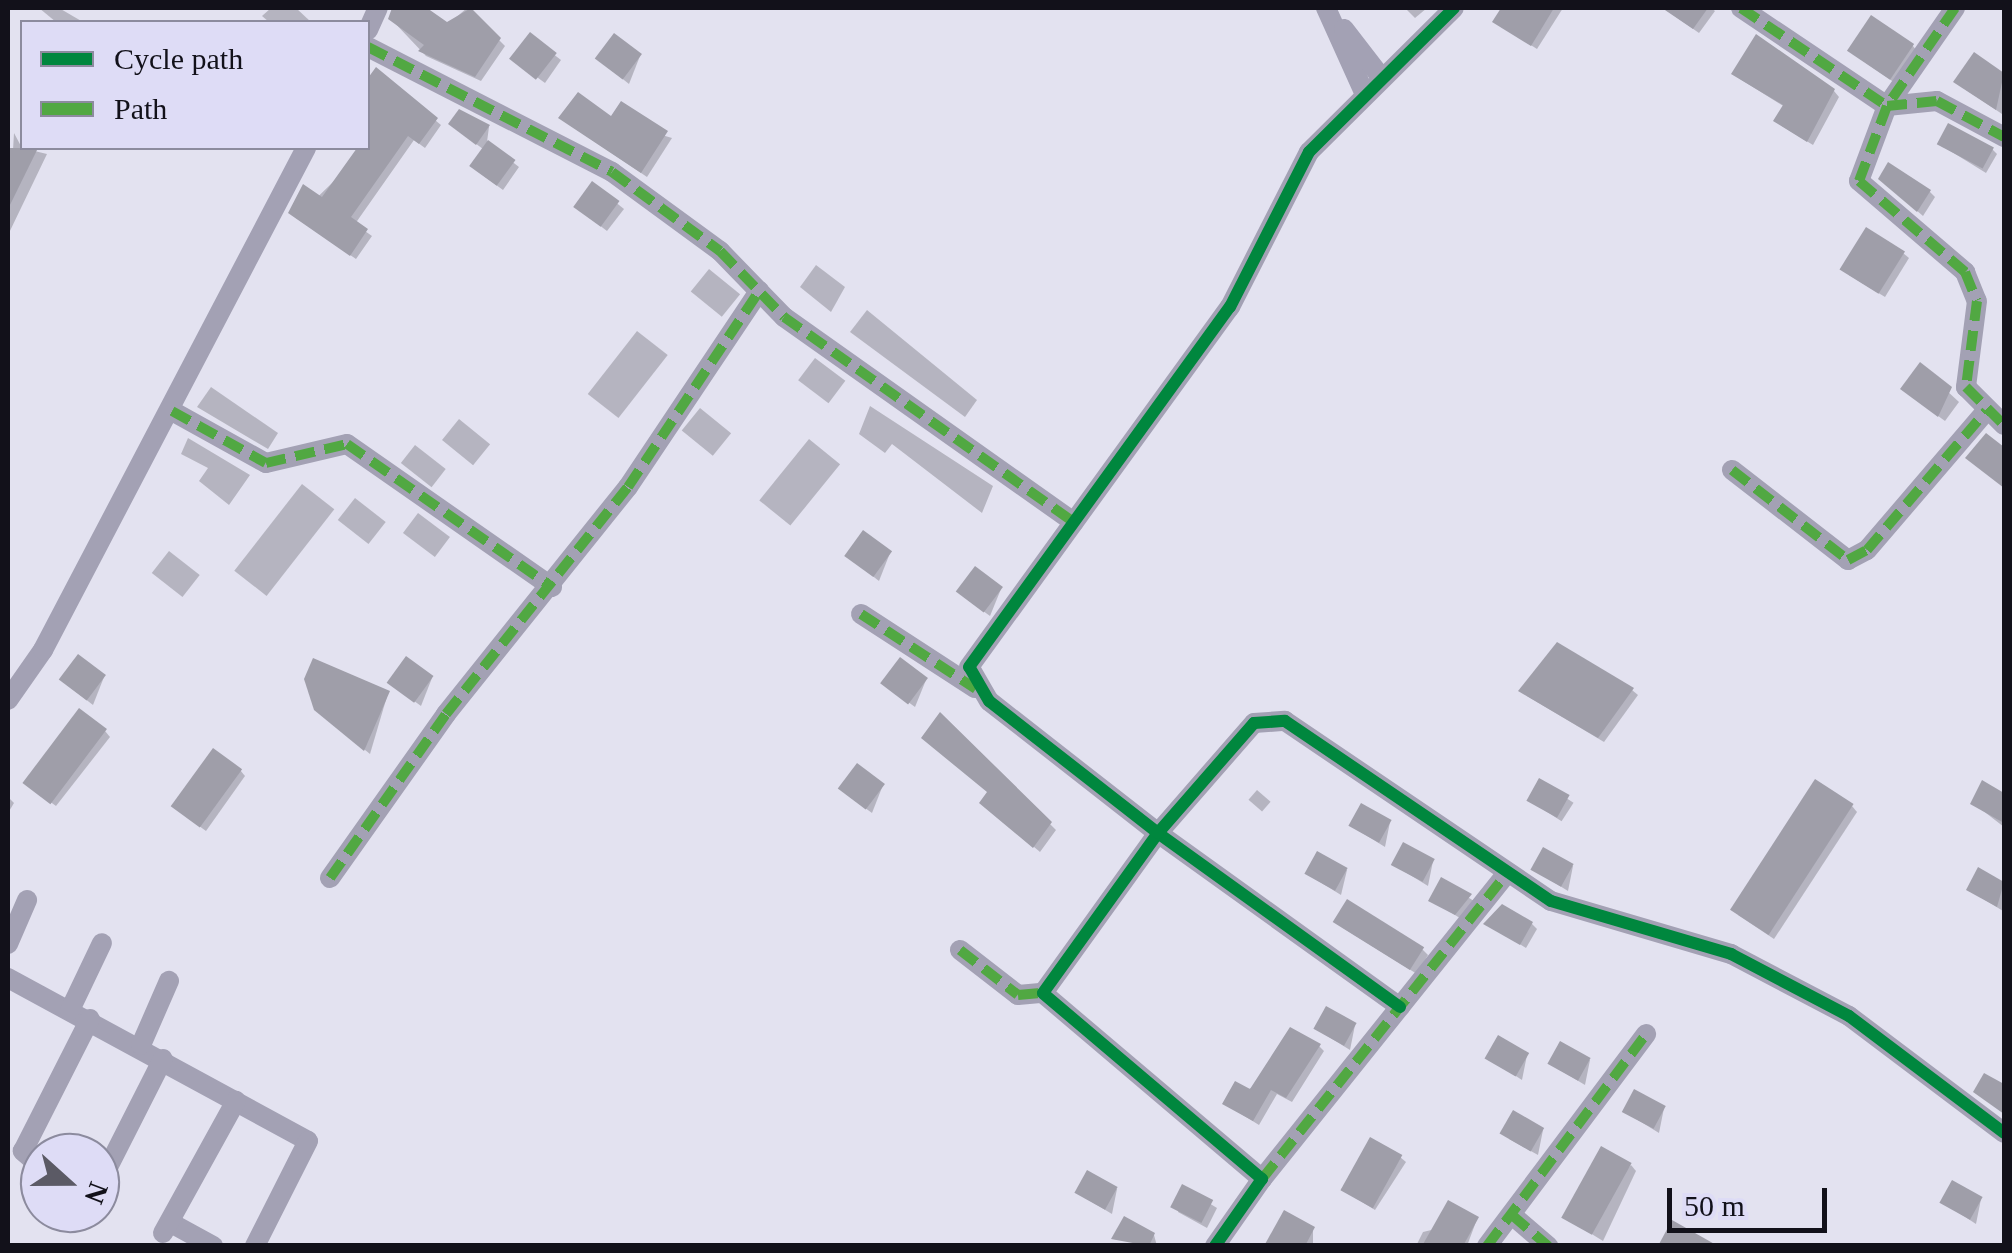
<!DOCTYPE html>
<html>
<head>
<meta charset="utf-8">
<style>
  body { margin:0 }
  #map { position:relative; width:2012px; height:1253px; overflow:hidden; background:#e3e2f0; font-family:"Times New Roman",serif }
  div>[style] { position:absolute }
  [style*='--x'] { left:calc(var(--x)*1px); top:calc(var(--y)*1px); width:calc(var(--w)*1px); rotate:calc(var(--a)*1deg) }
  .shadow>* { inset:0; background:#0003; transform-origin:0 0 }
  .building>* { inset:0; background:#9f9ea9; transform-origin:0 0 }
  .minor>* { height:20px; margin:-10px; padding:0 10px; transform-origin:10px; border-radius:10px; background:#a3a1b4 }
  .quiet>* { height:10px; margin-top:-5px; transform-origin:0; background:repeating-linear-gradient(90deg,#51a842 0 20px,transparent 0 30px) }
  .cycleway>* { height:12px; margin:-6px; padding:0 6px; transform-origin:6px; border-radius:6px; background:#00873e }
  span { translate:-50% -50%; white-space:nowrap; text-align:center; line-height:1.15; -webkit-text-stroke:10px #dedcf6; paint-order:stroke }
  .frame { position:absolute; inset:0; border:10px solid #12111a; pointer-events:none }
  .legend { position:absolute; left:20px; top:20px; width:350px; height:130px; box-sizing:border-box; background:#dedcf6; border:2px solid #8c8b9e; margin:0; padding:12px 18px; list-style:none; font-size:30px; color:#12111a }
  .legend li { display:flex; align-items:center; gap:20px; height:50px }
  .legend b { width:50px; border:2px solid #8c8b9e }
  .north { position:absolute; left:20px; top:1133px; width:100px; height:100px; box-sizing:border-box; background:#dedcf6; border:2px solid #8c8b9e; border-radius:50%; rotate:111deg; font-size:28px; font-weight:700; line-height:40px; text-align:center; color:#12111a }
  .north::after { content:''; display:block; margin:auto; width:35px; height:45px; background:#5b5a65; clip-path:polygon(50% 0,100% 100%,50% 72%,0 100%) }
  .scale { position:absolute; left:1667px; top:1188px; width:160px; height:45px; box-sizing:border-box; border:5px solid #12111a; border-top:0; padding-left:12px; font-size:30px; line-height:35px; white-space:nowrap; color:#12111a; -webkit-text-stroke:8px #dedcf6; paint-order:stroke }
</style>
</head>
<body>
<div id="map">
  <div class="shadow">
    <div style="clip-path:polygon(39px 8px,59px 8px,83px 22px,56px 22px)"></div>
    <div style="clip-path:polygon(271px 8px,296px 8px,311px 22px,269px 22px,262px 16px)"></div>
    <div style="clip-path:polygon(397px 8px,423px 8px,447px 25px,467px 8px,505px 46px,481px 81px,426px 56px,391px 19px)"></div>
    <div style="clip-path:polygon(1405px 8px,1427px 8px,1415px 18px)"></div>
    <div style="clip-path:polygon(1505px 8px,1563px 8px,1537px 49px,1495px 22px)"></div>
    <div style="clip-path:polygon(1663px 8px,1711px 8px,1715px 11px,1699px 33px)"></div>
    <div style="clip-path:polygon(530px 36px,561px 60px,545px 83px,519px 64px)"></div>
    <div style="clip-path:polygon(1912px 45px,1917px 51px,1895px 83px,1856px 56px)"></div>
    <div style="clip-path:polygon(640px 56px,629px 84px,604px 64px)"></div>
    <div style="clip-path:polygon(1974px 56px,2004px 76px,2002px 114px,1962px 87px)"></div>
    <div style="clip-path:polygon(376px 71px,441px 125px,425px 148px,414px 140px,355px 224px,372px 236px,356px 259px,296px 218px,368px 148px,385px 113px,368px 100px)"></div>
    <div style="clip-path:polygon(1740px 79px,1834px 91px,1839px 97px,1813px 145px,1782px 126px,1785px 107px)"></div>
    <div style="clip-path:polygon(460px 112px,489px 127px,487px 142px,519px 167px,503px 190px,477px 171px,483px 149px,456px 129px)"></div>
    <div style="clip-path:polygon(612px 120px,672px 138px,647px 177px,567px 123px)"></div>
    <div style="clip-path:polygon(14px 133px,22px 148px,47px 154px,8px 235px)"></div>
    <div style="clip-path:polygon(1939px 144px,1992px 149px,1997px 154px,1986px 173px)"></div>
    <div style="clip-path:polygon(593px 184px,624px 209px,607px 231px,582px 212px)"></div>
    <div style="clip-path:polygon(1886px 184px,1930px 192px,1935px 197px,1923px 216px)"></div>
    <div style="clip-path:polygon(1903px 253px,1909px 258px,1885px 297px,1849px 275px)"></div>
    <div style="clip-path:polygon(816px 265px,845px 287px,831px 312px,800px 287px)"></div>
    <div style="left:709px;top:269px;width:40px;height:29px;rotate:39deg"></div>
    <div style="clip-path:polygon(867px 310px,977px 400px,965px 417px,850px 332px)"></div>
    <div style="left:637px;top:331px;width:39px;height:80px;rotate:38deg"></div>
    <div style="left:815px;top:358px;width:38px;height:28px;rotate:37deg"></div>
    <div style="clip-path:polygon(1920px 366px,1959px 402px,1945px 421px,1908px 394px)"></div>
    <div style="clip-path:polygon(211px 387px,278px 433px,268px 449px,197px 407px)"></div>
    <div style="clip-path:polygon(870px 406px,993px 486px,982px 513px,892px 444px,885px 453px,859px 434px)"></div>
    <div style="left:700px;top:408px;width:40px;height:29px;rotate:39deg"></div>
    <div style="left:459px;top:419px;width:40px;height:27px;rotate:39deg"></div>
    <div style="clip-path:polygon(188px 438px,250px 475px,229px 505px,199px 481px,208px 468px,181px 454px)"></div>
    <div style="left:809px;top:439px;width:40px;height:79px;rotate:39deg"></div>
    <div style="left:415px;top:445px;width:39px;height:23px;rotate:38deg"></div>
    <div style="left:302px;top:484px;width:41px;height:110px;rotate:38deg"></div>
    <div style="left:355px;top:498px;width:39px;height:28px;rotate:38deg"></div>
    <div style="left:418px;top:513px;width:40px;height:25px;rotate:37deg"></div>
    <div style="left:169px;top:551px;width:39px;height:28px;rotate:38deg"></div>
    <div style="clip-path:polygon(890px 553px,879px 581px,853px 561px)"></div>
    <div style="clip-path:polygon(1001px 589px,990px 616px,964px 597px)"></div>
    <div style="clip-path:polygon(104px 677px,93px 705px,67px 685px)"></div>
    <div style="clip-path:polygon(432px 678px,421px 706px,395px 687px)"></div>
    <div style="clip-path:polygon(926px 680px,915px 707px,889px 688px)"></div>
    <div style="clip-path:polygon(1632px 690px,1638px 695px,1604px 742px,1527px 696px)"></div>
    <div style="clip-path:polygon(388px 693px,370px 754px,322px 715px)"></div>
    <div style="clip-path:polygon(941px 716px,1056px 830px,1040px 852px,988px 808px,989px 793px)"></div>
    <div style="clip-path:polygon(105px 731px,110px 737px,56px 806px,30px 787px)"></div>
    <div style="clip-path:polygon(240px 770px,245px 776px,206px 831px,180px 812px)"></div>
    <div style="left:1540px;top:781px;width:40px;height:22px;rotate:33deg"></div>
    <div style="clip-path:polygon(1983px 784px,2004px 796px,2004px 827px,1973px 803px)"></div>
    <div style="clip-path:polygon(883px 785px,872px 813px,846px 794px)"></div>
    <div style="left:1257px;top:790px;width:18px;height:13px;rotate:41deg"></div>
    <div style="clip-path:polygon(8px 797px,14px 803px,8px 813px)"></div>
    <div style="clip-path:polygon(1852px 806px,1857px 812px,1774px 939px,1738px 915px)"></div>
    <div style="clip-path:polygon(1390px 822px,1385px 847px,1351px 826px)"></div>
    <div style="clip-path:polygon(1433px 861px,1428px 886px,1394px 865px)"></div>
    <div style="clip-path:polygon(1573px 866px,1568px 891px,1534px 870px)"></div>
    <div style="clip-path:polygon(1347px 870px,1341px 895px,1307px 874px)"></div>
    <div style="clip-path:polygon(1979px 870px,2004px 884px,2003px 911px,1969px 890px)"></div>
    <div style="left:1442px;top:881px;width:40px;height:22px;rotate:32deg"></div>
    <div style="clip-path:polygon(1487px 924px,1532px 924px,1537px 929px,1526px 948px)"></div>
    <div style="clip-path:polygon(1343px 928px,1423px 950px,1428px 955px,1417px 974px)"></div>
    <div style="clip-path:polygon(1355px 1025px,1350px 1050px,1316px 1029px)"></div>
    <div style="clip-path:polygon(1319px 1046px,1324px 1051px,1292px 1102px,1277px 1094px,1259px 1125px,1225px 1104px)"></div>
    <div style="clip-path:polygon(1527px 1055px,1522px 1080px,1488px 1058px)"></div>
    <div style="clip-path:polygon(1590px 1060px,1585px 1085px,1550px 1064px)"></div>
    <div style="clip-path:polygon(1664px 1108px,1659px 1133px,1625px 1112px)"></div>
    <div style="clip-path:polygon(1543px 1130px,1538px 1155px,1509px 1139px)"></div>
    <div style="clip-path:polygon(1400px 1157px,1406px 1162px,1375px 1210px,1341px 1189px)"></div>
    <div style="clip-path:polygon(1631px 1165px,1636px 1171px,1603px 1241px,1569px 1220px)"></div>
    <div style="clip-path:polygon(1183px 1187px,1217px 1208px,1207px 1228px,1178px 1212px)"></div>
    <div style="clip-path:polygon(1117px 1189px,1112px 1214px,1077px 1193px)"></div>
    <div style="clip-path:polygon(1981px 1199px,1976px 1224px,1942px 1202px)"></div>
    <div style="clip-path:polygon(1477px 1219px,1467px 1246px,1416px 1246px,1423px 1232px)"></div>
    <div style="clip-path:polygon(1313px 1229px,1313px 1246px,1293px 1246px)"></div>
    <div style="clip-path:polygon(1154px 1235px,1157px 1246px,1114px 1239px)"></div>
  </div>
  <div class="building">
    <div style="clip-path:polygon(392px 8px,427px 8px,447px 22px,471px 8px,501px 38px,475px 77px,418px 51px,424px 45px,388px 19px)"></div>
    <div style="clip-path:polygon(1501px 8px,1554px 8px,1531px 46px,1492px 22px)"></div>
    <div style="clip-path:polygon(1662px 8px,1708px 8px,1693px 29px)"></div>
    <div style="left:1871px;top:15px;width:52px;height:43px;rotate:34deg"></div>
    <div style="left:530px;top:32px;width:34px;height:34px;rotate:38deg"></div>
    <div style="left:614px;top:33px;width:35px;height:32px;rotate:37deg"></div>
    <div style="clip-path:polygon(1756px 34px,1835px 89px,1807px 142px,1773px 121px,1783px 105px,1731px 74px)"></div>
    <div style="clip-path:polygon(1974px 52px,2004px 73px,1996px 110px,1953px 82px)"></div>
    <div style="clip-path:polygon(376px 67px,438px 118px,419px 144px,408px 136px,351px 217px,368px 229px,350px 256px,288px 213px,303px 184px,322px 197px,357px 148px,368px 148px,368px 78px)"></div>
    <div style="clip-path:polygon(578px 92px,611px 116px,621px 101px,668px 131px,641px 173px,558px 118px)"></div>
    <div style="clip-path:polygon(459px 109px,490px 125px,476px 145px,448px 124px)"></div>
    <div style="left:1948px;top:123px;width:52px;height:24px;rotate:28deg"></div>
    <div style="left:488px;top:140px;width:34px;height:32px;rotate:36deg"></div>
    <div style="clip-path:polygon(8px 148px,38px 148px,8px 209px)"></div>
    <div style="clip-path:polygon(1888px 162px,1931px 190px,1917px 212px,1878px 179px)"></div>
    <div style="left:592px;top:181px;width:34px;height:32px;rotate:36deg"></div>
    <div style="left:1866px;top:227px;width:46px;height:50px;rotate:32deg"></div>
    <div style="clip-path:polygon(1920px 362px,1952px 387px,1938px 417px,1900px 389px)"></div>
    <div style="clip-path:polygon(1986px 433px,2004px 447px,2004px 488px,1965px 458px)"></div>
    <div style="left:863px;top:530px;width:36px;height:32px;rotate:36deg"></div>
    <div style="left:975px;top:566px;width:35px;height:32px;rotate:37deg"></div>
    <div style="clip-path:polygon(1557px 642px,1634px 688px,1598px 738px,1518px 691px)"></div>
    <div style="left:78px;top:654px;width:35px;height:32px;rotate:37deg"></div>
    <div style="left:406px;top:656px;width:34px;height:33px;rotate:36deg"></div>
    <div style="left:900px;top:657px;width:35px;height:33px;rotate:37deg"></div>
    <div style="clip-path:polygon(313px 658px,390px 691px,364px 751px,314px 710px,304px 679px)"></div>
    <div style="left:79px;top:708px;width:35px;height:94px;rotate:37deg"></div>
    <div style="clip-path:polygon(940px 712px,1052px 822px,1033px 848px,979px 803px,987px 792px,921px 738px)"></div>
    <div style="left:213px;top:748px;width:36px;height:72px;rotate:36deg"></div>
    <div style="left:857px;top:763px;width:35px;height:32px;rotate:37deg"></div>
    <div style="left:1539px;top:778px;width:35px;height:26px;rotate:29deg"></div>
    <div style="left:1815px;top:779px;width:46px;height:156px;rotate:33deg"></div>
    <div style="clip-path:polygon(1982px 780px,2004px 793px,2004px 823px,1970px 804px)"></div>
    <div style="left:1361px;top:803px;width:35px;height:26px;rotate:29deg"></div>
    <div style="left:1403px;top:842px;width:36px;height:26px;rotate:28deg"></div>
    <div style="left:1543px;top:847px;width:35px;height:26px;rotate:29deg"></div>
    <div style="left:1317px;top:851px;width:35px;height:26px;rotate:29deg"></div>
    <div style="clip-path:polygon(1978px 867px,2004px 882px,1997px 907px,1966px 890px)"></div>
    <div style="clip-path:polygon(1441px 877px,1472px 894px,1455px 915px,1428px 901px)"></div>
    <div style="left:1347px;top:899px;width:91px;height:27px;rotate:32deg"></div>
    <div style="clip-path:polygon(1502px 904px,1533px 922px,1520px 945px,1483px 924px)"></div>
    <div style="left:1326px;top:1006px;width:35px;height:26px;rotate:29deg"></div>
    <div style="clip-path:polygon(1290px 1027px,1321px 1044px,1286px 1098px,1271px 1090px,1253px 1121px,1222px 1104px,1235px 1081px,1250px 1089px)"></div>
    <div style="left:1498px;top:1035px;width:36px;height:27px;rotate:30deg"></div>
    <div style="left:1560px;top:1041px;width:35px;height:26px;rotate:29deg"></div>
    <div style="clip-path:polygon(1984px 1073px,2004px 1084px,2004px 1114px,1973px 1092px)"></div>
    <div style="left:1634px;top:1089px;width:36px;height:26px;rotate:28deg"></div>
    <div style="left:1513px;top:1110px;width:36px;height:27px;rotate:30deg"></div>
    <div style="left:1370px;top:1137px;width:37px;height:61px;rotate:29deg"></div>
    <div style="left:1601px;top:1146px;width:35px;height:82px;rotate:29deg"></div>
    <div style="left:1087px;top:1170px;width:35px;height:26px;rotate:29deg"></div>
    <div style="left:1952px;top:1180px;width:35px;height:26px;rotate:29deg"></div>
    <div style="left:1182px;top:1184px;width:35px;height:26px;rotate:27deg"></div>
    <div style="clip-path:polygon(1448px 1200px,1479px 1217px,1463px 1246px,1422px 1246px)"></div>
    <div style="clip-path:polygon(1284px 1210px,1315px 1227px,1305px 1246px,1264px 1246px)"></div>
    <div style="clip-path:polygon(1124px 1216px,1155px 1233px,1149px 1246px,1111px 1239px)"></div>
    <div style="clip-path:polygon(1672px 1220px,1718px 1246px,1658px 1246px)"></div>
  </div>
  <div class="minor">
    <div style="--x:1326;--y:8;--w:92;--a:65.7"></div>
    <div style="--x:1741;--y:8;--w:176;--a:33.9"></div>
    <div style="--x:1887;--y:106;--w:50;--a:-5.7"></div>
    <div style="--x:1937;--y:101;--w:76;--a:28.2"></div>
    <div style="--x:1955;--y:8;--w:119;--a:124.8"></div>
    <div style="--x:1887;--y:106;--w:80;--a:110.5"></div>
    <div style="--x:1859;--y:181;--w:140;--a:40.6"></div>
    <div style="--x:1965;--y:272;--w:31;--a:68"></div>
    <div style="--x:1977;--y:301;--w:87;--a:97.3"></div>
    <div style="--x:1966;--y:387;--w:54;--a:45"></div>
    <div style="--x:1344;--y:29;--w:61;--a:52.4"></div>
    <div style="--x:368;--y:30;--w:24;--a:-66"></div>
    <div style="--x:368;--y:47;--w:274;--a:27.1"></div>
    <div style="--x:612;--y:172;--w:134;--a:36.2"></div>
    <div style="--x:720;--y:251;--w:92;--a:45.9"></div>
    <div style="--x:784;--y:317;--w:355;--a:35.3"></div>
    <div style="--x:172;--y:411;--w:107;--a:29"></div>
    <div style="--x:266;--y:463;--w:83;--a:-13.2"></div>
    <div style="--x:347;--y:444;--w:250;--a:34.9"></div>
    <div style="--x:1732;--y:470;--w:147;--a:37.8"></div>
    <div style="--x:1848;--y:560;--w:21;--a:-28"></div>
    <div style="--x:1867;--y:550;--w:183;--a:-49.4"></div>
    <div style="--x:861;--y:614;--w:136;--a:33"></div>
    <div style="--x:8;--y:700;--w:61;--a:-55"></div>
    <div style="--x:43;--y:650;--w:567;--a:-62.35"></div>
    <div style="--x:330;--y:878;--w:201;--a:-54.7"></div>
    <div style="--x:446;--y:714;--w:291;--a:-51.3"></div>
    <div style="--x:628;--y:487;--w:236;--a:-56.2"></div>
    <div style="--x:8;--y:944;--w:48;--a:-66.6"></div>
    <div style="--x:960;--y:950;--w:73;--a:37.8"></div>
    <div style="--x:1018;--y:995;--w:25;--a:-5"></div>
    <div style="--x:8;--y:978;--w:341;--a:28.5"></div>
    <div style="--x:308;--y:1141;--w:118;--a:116.8"></div>
    <div style="--x:1400;--y:1007;--w:298;--a:-144.3"></div>
    <div style="--x:1158;--y:833;--w:146;--a:-48.9"></div>
    <div style="--x:1254;--y:723;--w:31;--a:-4"></div>
    <div style="--x:1285;--y:721;--w:321;--a:34.1"></div>
    <div style="--x:1551;--y:901;--w:188;--a:16.4"></div>
    <div style="--x:1731;--y:954;--w:133;--a:27.7"></div>
    <div style="--x:1849;--y:1016;--w:194;--a:37"></div>
    <div style="--x:70;--y:1010;--w:74;--a:-64.5"></div>
    <div style="--x:141;--y:1045;--w:70;--a:-66.4"></div>
    <div style="--x:40;--y:1166;--w:23;--a:-139"></div>
    <div style="--x:23;--y:1151;--w:148;--a:-63.1"></div>
    <div style="--x:1262;--y:1179;--w:391;--a:-51.3"></div>
    <div style="--x:100;--y:1183;--w:139;--a:-63.1"></div>
    <div style="--x:1512;--y:1215;--w:48;--a:40.7"></div>
    <div style="--x:171;--y:1223;--w:48;--a:28.7"></div>
    <div style="--x:163;--y:1233;--w:151;--a:-61.1"></div>
    <div style="--x:1215;--y:1246;--w:82;--a:-55"></div>
    <div style="--x:1262;--y:1179;--w:287;--a:-139.7"></div>
    <div style="--x:1043;--y:993;--w:197;--a:-54.3"></div>
    <div style="--x:1158;--y:833;--w:214;--a:-142"></div>
    <div style="--x:989;--y:701;--w:39;--a:-120"></div>
    <div style="--x:969;--y:667;--w:445;--a:-54.1"></div>
    <div style="--x:1230;--y:307;--w:174;--a:-63"></div>
    <div style="--x:1309;--y:152;--w:204;--a:-44.8"></div>
    <div style="--x:1487;--y:1246;--w:265;--a:-53.1"></div>
  </div>
  <div class="quiet">
    <div style="--x:1741;--y:8;--w:176;--a:33.9"></div>
    <div style="--x:1887;--y:106;--w:50;--a:-5.7"></div>
    <div style="--x:1937;--y:101;--w:76;--a:28.2"></div>
    <div style="--x:1955;--y:8;--w:119;--a:124.8"></div>
    <div style="--x:1887;--y:106;--w:80;--a:110.5"></div>
    <div style="--x:1859;--y:181;--w:140;--a:40.6"></div>
    <div style="--x:1965;--y:272;--w:31;--a:68"></div>
    <div style="--x:1977;--y:301;--w:87;--a:97.3"></div>
    <div style="--x:1966;--y:387;--w:54;--a:45"></div>
    <div style="--x:368;--y:47;--w:274;--a:27.1"></div>
    <div style="--x:612;--y:172;--w:134;--a:36.2"></div>
    <div style="--x:720;--y:251;--w:92;--a:45.9"></div>
    <div style="--x:784;--y:317;--w:355;--a:35.3"></div>
    <div style="--x:172;--y:411;--w:107;--a:29"></div>
    <div style="--x:266;--y:463;--w:83;--a:-13.2"></div>
    <div style="--x:347;--y:444;--w:250;--a:34.9"></div>
    <div style="--x:1732;--y:470;--w:147;--a:37.8"></div>
    <div style="--x:1848;--y:560;--w:21;--a:-28"></div>
    <div style="--x:1867;--y:550;--w:183;--a:-49.4"></div>
    <div style="--x:861;--y:614;--w:137;--a:33.1"></div>
    <div style="--x:330;--y:878;--w:201;--a:-54.7"></div>
    <div style="--x:446;--y:714;--w:291;--a:-51.3"></div>
    <div style="--x:628;--y:487;--w:236;--a:-56.2"></div>
    <div style="--x:960;--y:950;--w:73;--a:37.8"></div>
    <div style="--x:1018;--y:995;--w:25;--a:-5"></div>
    <div style="--x:1262;--y:1179;--w:391;--a:-51.3"></div>
    <div style="--x:1512;--y:1215;--w:48;--a:40.7"></div>
    <div style="--x:1487;--y:1246;--w:265;--a:-53.1"></div>
  </div>
  <div class="cycleway">
    <div style="--x:1400;--y:1007;--w:298;--a:-144.3"></div>
    <div style="--x:1158;--y:833;--w:146;--a:-48.9"></div>
    <div style="--x:1254;--y:723;--w:31;--a:-4"></div>
    <div style="--x:1285;--y:721;--w:321;--a:34.1"></div>
    <div style="--x:1551;--y:901;--w:188;--a:16.4"></div>
    <div style="--x:1731;--y:954;--w:133;--a:27.7"></div>
    <div style="--x:1849;--y:1016;--w:194;--a:37"></div>
    <div style="--x:1215;--y:1246;--w:82;--a:-55"></div>
    <div style="--x:1262;--y:1179;--w:287;--a:-139.7"></div>
    <div style="--x:1043;--y:993;--w:197;--a:-54.3"></div>
    <div style="--x:1158;--y:833;--w:214;--a:-142"></div>
    <div style="--x:989;--y:701;--w:39;--a:-120"></div>
    <div style="--x:969;--y:667;--w:445;--a:-54.1"></div>
    <div style="--x:1230;--y:307;--w:174;--a:-63"></div>
    <div style="--x:1309;--y:152;--w:204;--a:-44.8"></div>
  </div>
  <div class="frame"></div>
  <ul class="legend">
  <li><b style="height:12px;background:#00873e"></b>Cycle path</li>
  <li><b style="height:12px;background:#51a842"></b>Path</li>
  </ul>
  <div class="north">N</div>
  <div class="scale">50 m</div>
</div>
</body>
</html>
